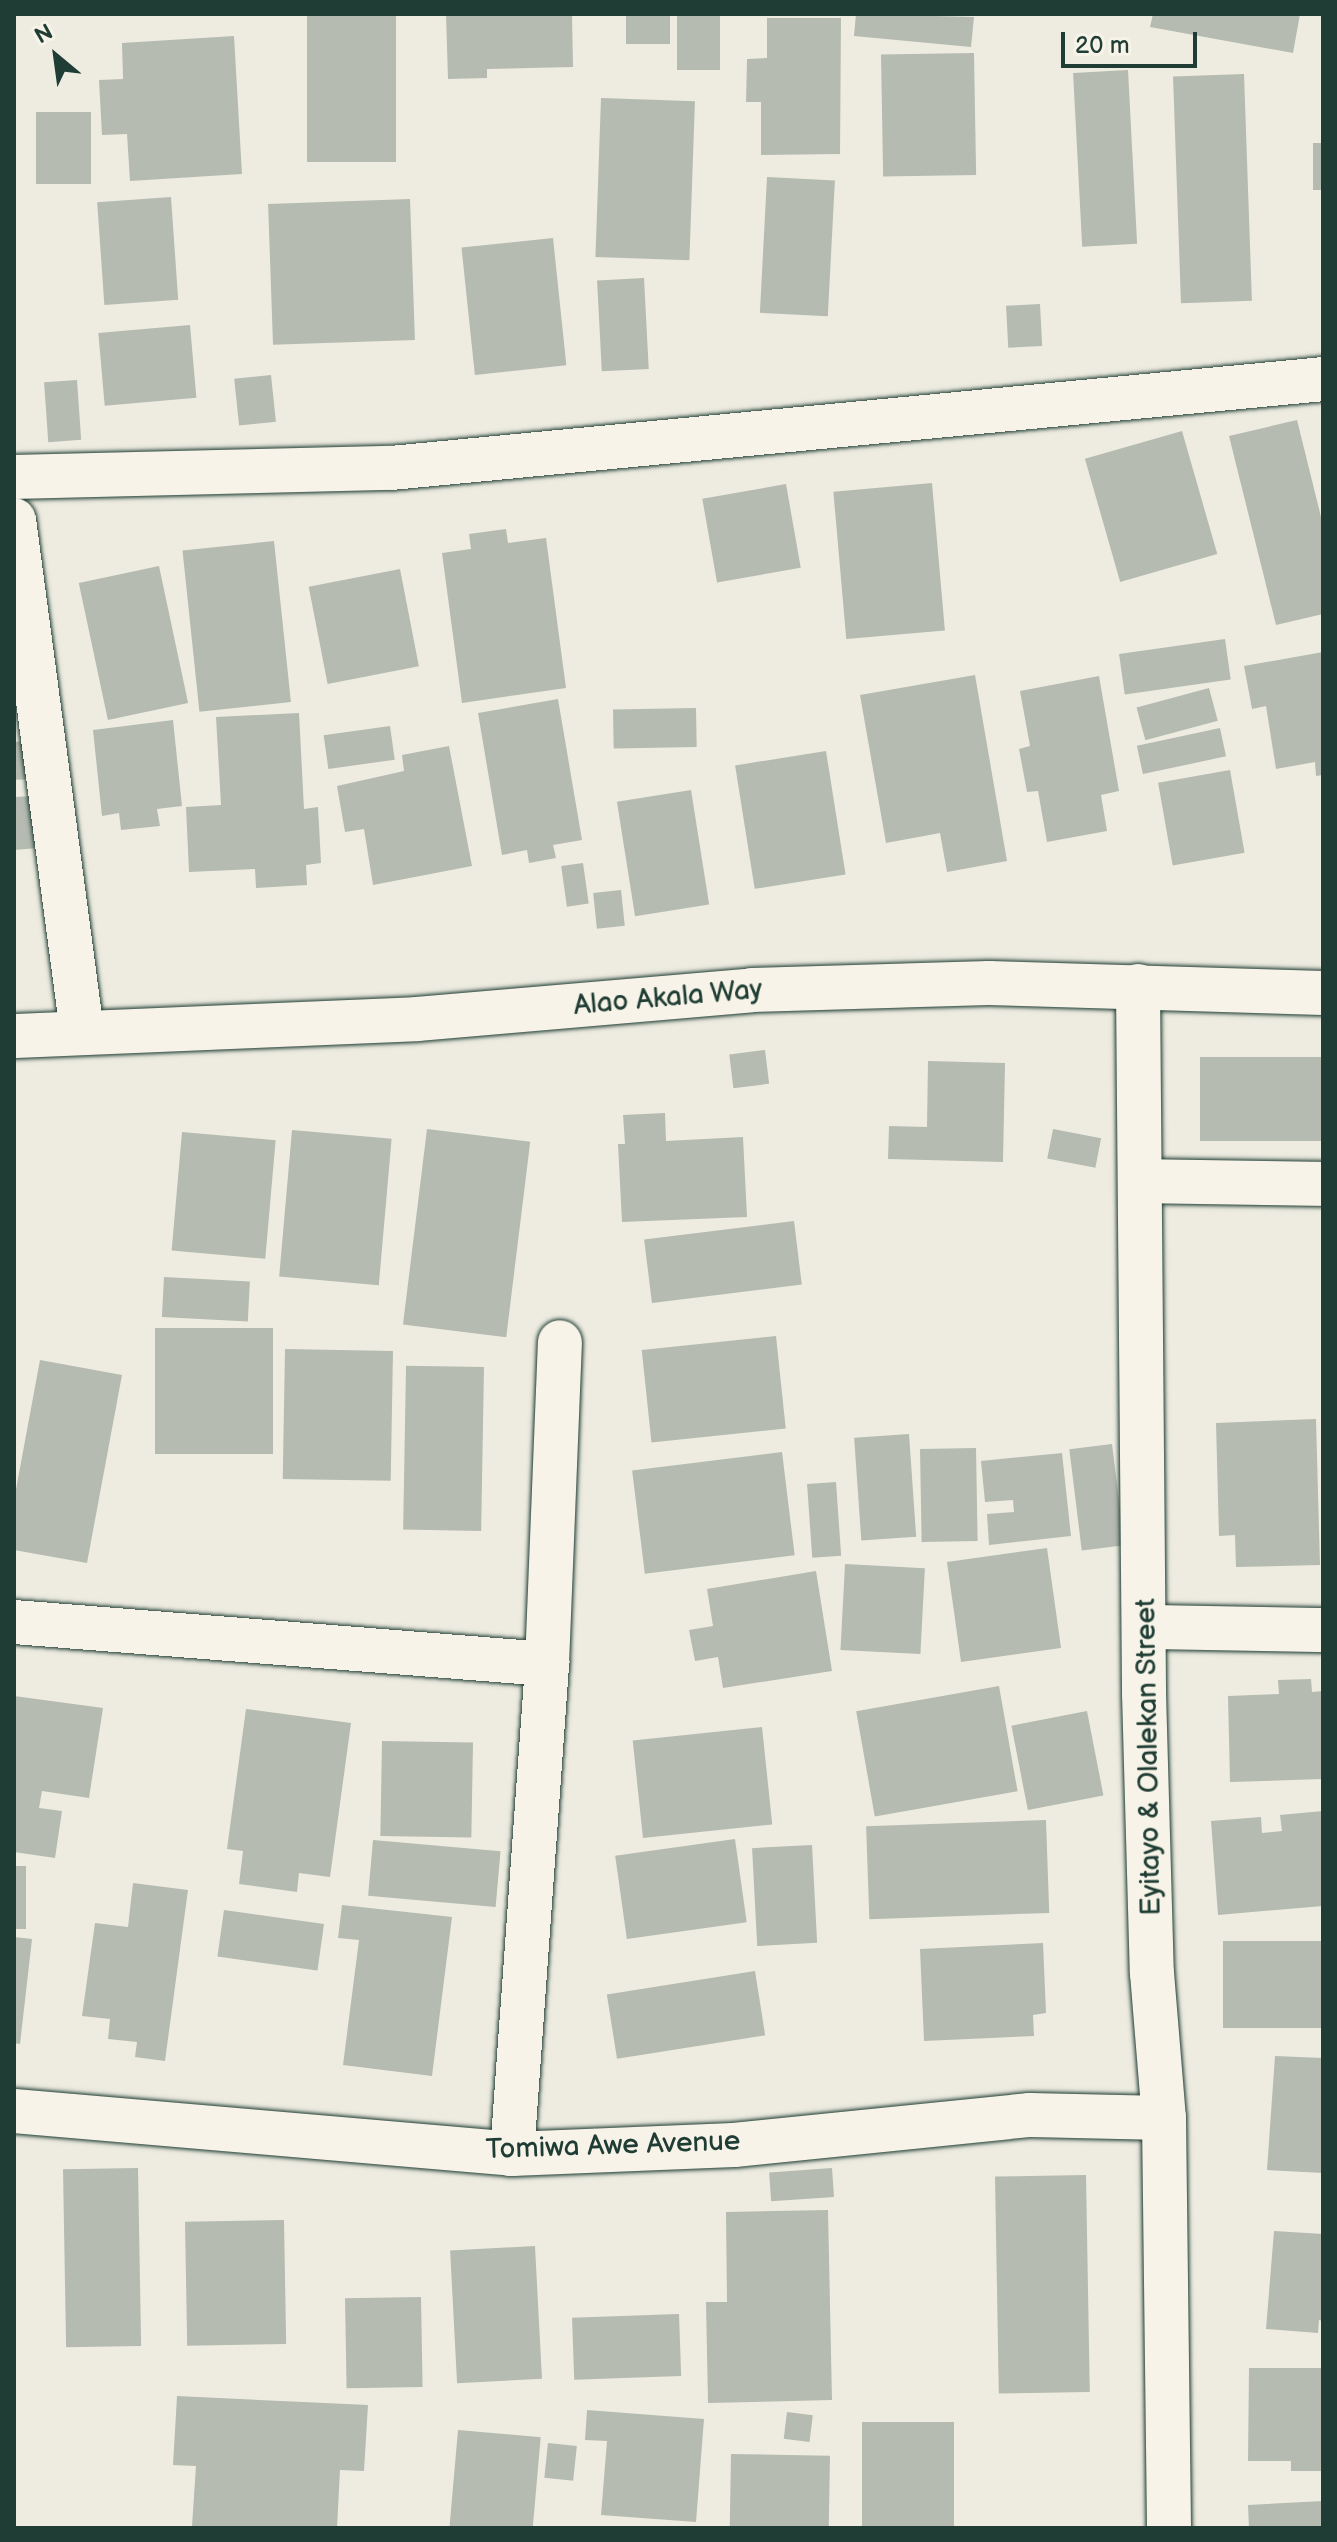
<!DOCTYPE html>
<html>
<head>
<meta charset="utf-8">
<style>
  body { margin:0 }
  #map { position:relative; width:1337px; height:2542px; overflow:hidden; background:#eeece1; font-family:"Balsamiq Sans",sans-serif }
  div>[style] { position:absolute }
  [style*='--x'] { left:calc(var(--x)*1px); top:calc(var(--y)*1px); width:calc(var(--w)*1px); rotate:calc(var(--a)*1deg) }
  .building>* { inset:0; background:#b5bbb0; transform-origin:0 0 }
  .roads { filter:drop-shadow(0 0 2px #1f3d34) drop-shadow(0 0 2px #1f3d34) }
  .street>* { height:44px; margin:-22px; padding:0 22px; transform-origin:22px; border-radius:22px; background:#f7f3e8 }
  .secondary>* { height:44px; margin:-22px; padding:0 22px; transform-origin:22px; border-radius:22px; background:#f7f3e8 }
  span { translate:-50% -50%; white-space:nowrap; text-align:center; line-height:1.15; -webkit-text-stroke:8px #f7f3e8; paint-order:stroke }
  .street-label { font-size:28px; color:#1f3d34 }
  .frame { position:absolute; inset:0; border:16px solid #1f3d34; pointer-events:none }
  .north { position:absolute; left:16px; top:16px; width:80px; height:80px; -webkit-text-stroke:6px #f7f3e8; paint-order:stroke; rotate:331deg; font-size:22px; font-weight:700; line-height:32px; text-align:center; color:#1f3d34 }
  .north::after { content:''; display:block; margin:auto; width:28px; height:36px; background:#1f3d34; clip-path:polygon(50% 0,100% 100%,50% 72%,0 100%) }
  .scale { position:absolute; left:1061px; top:32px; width:136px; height:36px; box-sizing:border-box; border:4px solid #1f3d34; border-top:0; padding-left:10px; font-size:24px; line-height:28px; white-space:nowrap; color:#1f3d34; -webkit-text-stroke:6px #f7f3e8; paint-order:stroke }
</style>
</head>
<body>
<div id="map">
  <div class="building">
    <div style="left:307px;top:14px;width:89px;height:148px"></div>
    <div style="clip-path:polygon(446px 14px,572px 14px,573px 67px,487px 69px,487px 78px,448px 79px)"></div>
    <div style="left:626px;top:14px;width:44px;height:30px"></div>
    <div style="left:677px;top:14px;width:43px;height:56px"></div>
    <div style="clip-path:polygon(856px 14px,974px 17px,971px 47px,854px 36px)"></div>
    <div style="clip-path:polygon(1153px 14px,1300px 14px,1293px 53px,1150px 27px)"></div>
    <div style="clip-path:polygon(767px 18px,841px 18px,840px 154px,761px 155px,761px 102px,746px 102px,747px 59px,767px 58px)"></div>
    <div style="clip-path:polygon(234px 36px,242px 174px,130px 181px,127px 134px,102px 135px,99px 80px,123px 79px,122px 43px)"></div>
    <div style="left:974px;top:53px;width:122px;height:93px;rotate:89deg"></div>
    <div style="left:1128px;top:70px;width:174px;height:55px;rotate:87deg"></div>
    <div style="left:1244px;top:74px;width:227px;height:71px;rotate:88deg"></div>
    <div style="left:601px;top:98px;width:94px;height:159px;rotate:2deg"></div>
    <div style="left:36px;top:112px;width:55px;height:72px"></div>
    <div style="left:1313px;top:143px;width:10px;height:47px"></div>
    <div style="left:767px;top:177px;width:68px;height:136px;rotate:3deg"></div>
    <div style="left:171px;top:197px;width:103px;height:74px;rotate:86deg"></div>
    <div style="left:410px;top:199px;width:141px;height:142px;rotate:88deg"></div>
    <div style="left:553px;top:238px;width:128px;height:92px;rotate:84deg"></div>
    <div style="left:644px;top:278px;width:91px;height:47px;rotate:87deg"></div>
    <div style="left:1040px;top:304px;width:42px;height:34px;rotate:87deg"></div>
    <div style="left:190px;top:325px;width:73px;height:92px;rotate:85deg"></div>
    <div style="left:271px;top:375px;width:47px;height:37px;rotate:84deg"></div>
    <div style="left:77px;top:380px;width:60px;height:33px;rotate:86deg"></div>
    <div style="clip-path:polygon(1297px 420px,1323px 525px,1323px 614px,1276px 625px,1229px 436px)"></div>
    <div style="left:1182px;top:431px;width:128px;height:101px;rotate:74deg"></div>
    <div style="left:932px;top:483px;width:148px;height:99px;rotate:85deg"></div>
    <div style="left:786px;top:484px;width:85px;height:85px;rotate:80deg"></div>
    <div style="clip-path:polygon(506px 529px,508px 543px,546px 538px,566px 688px,462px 703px,442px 553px,471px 549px,469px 534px)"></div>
    <div style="left:274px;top:541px;width:162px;height:92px;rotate:84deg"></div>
    <div style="left:159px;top:566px;width:140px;height:82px;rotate:78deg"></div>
    <div style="left:400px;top:569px;width:99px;height:93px;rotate:79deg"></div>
    <div style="left:1225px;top:639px;width:41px;height:107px;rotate:82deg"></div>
    <div style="clip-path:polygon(1323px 652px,1323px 775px,1316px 776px,1315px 762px,1276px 769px,1266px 706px,1252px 709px,1244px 666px)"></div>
    <div style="clip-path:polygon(975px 675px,1007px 861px,947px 872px,940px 833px,886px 843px,860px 695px)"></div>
    <div style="clip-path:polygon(1099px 676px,1119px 791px,1101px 795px,1107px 831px,1047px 842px,1038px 791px,1027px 792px,1019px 749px,1030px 746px,1020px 691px)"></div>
    <div style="left:1209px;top:688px;width:34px;height:75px;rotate:75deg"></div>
    <div style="clip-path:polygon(558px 699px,582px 840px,553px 845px,556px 858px,529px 863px,527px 850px,502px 855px,478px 713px)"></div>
    <div style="left:696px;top:708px;width:39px;height:83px;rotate:89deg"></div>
    <div style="clip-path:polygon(299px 713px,304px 809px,318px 807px,321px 863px,306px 865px,307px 885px,256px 888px,255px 869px,189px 872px,186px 807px,221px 805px,216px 717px)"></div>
    <div style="clip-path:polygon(173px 720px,182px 806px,157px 809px,160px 826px,121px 830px,119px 813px,102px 816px,93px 730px)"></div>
    <div style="left:390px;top:726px;width:34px;height:67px;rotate:82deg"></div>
    <div style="left:1220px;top:728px;width:29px;height:85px;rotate:78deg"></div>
    <div style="left:31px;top:741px;width:38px;height:17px;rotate:87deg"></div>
    <div style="clip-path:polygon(449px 746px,472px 866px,373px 885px,364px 829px,345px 832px,337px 786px,404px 771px,402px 755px)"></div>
    <div style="left:826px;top:751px;width:125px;height:92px;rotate:81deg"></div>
    <div style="left:1230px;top:770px;width:84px;height:73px;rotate:80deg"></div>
    <div style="left:691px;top:790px;width:116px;height:75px;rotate:81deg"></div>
    <div style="clip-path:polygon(34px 796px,37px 848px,14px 850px,14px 797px)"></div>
    <div style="left:583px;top:863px;width:41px;height:22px;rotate:82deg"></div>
    <div style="left:621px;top:890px;width:36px;height:28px;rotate:84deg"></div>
    <div style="left:765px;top:1050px;width:34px;height:36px;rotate:83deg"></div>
    <div style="left:1323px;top:1057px;width:84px;height:123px;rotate:90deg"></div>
    <div style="clip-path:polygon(928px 1061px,1005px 1063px,1003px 1162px,888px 1159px,889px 1126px,927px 1127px)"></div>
    <div style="clip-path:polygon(665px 1113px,666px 1141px,743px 1137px,747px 1217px,622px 1222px,618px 1144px,625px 1144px,623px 1115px)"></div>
    <div style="left:427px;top:1129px;width:104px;height:197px;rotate:7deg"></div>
    <div style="left:1053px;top:1129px;width:49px;height:30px;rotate:11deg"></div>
    <div style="left:292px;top:1130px;width:100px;height:147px;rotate:5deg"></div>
    <div style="left:182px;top:1132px;width:94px;height:119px;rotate:5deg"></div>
    <div style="left:794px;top:1221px;width:64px;height:151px;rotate:83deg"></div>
    <div style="left:164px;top:1277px;width:86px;height:40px;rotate:3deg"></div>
    <div style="left:155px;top:1328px;width:118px;height:126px"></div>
    <div style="left:776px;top:1336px;width:93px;height:135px;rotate:84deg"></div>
    <div style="left:285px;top:1349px;width:108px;height:130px;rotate:1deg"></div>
    <div style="clip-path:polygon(40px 1360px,122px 1375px,87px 1563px,14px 1550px,14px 1500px)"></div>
    <div style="left:484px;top:1367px;width:164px;height:78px;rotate:91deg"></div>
    <div style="clip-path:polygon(1316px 1419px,1320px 1565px,1236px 1567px,1235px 1535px,1219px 1536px,1216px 1423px)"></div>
    <div style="left:909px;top:1434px;width:103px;height:55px;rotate:86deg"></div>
    <div style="left:1112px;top:1444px;width:102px;height:43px;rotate:83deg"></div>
    <div style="left:976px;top:1448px;width:93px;height:56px;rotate:89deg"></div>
    <div style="left:782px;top:1452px;width:104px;height:151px;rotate:83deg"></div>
    <div style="clip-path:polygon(1062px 1453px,1071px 1536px,989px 1545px,987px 1514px,1014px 1512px,1013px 1500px,985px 1502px,981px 1461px)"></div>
    <div style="left:836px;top:1482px;width:74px;height:29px;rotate:86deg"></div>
    <div style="left:1047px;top:1548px;width:101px;height:101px;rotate:82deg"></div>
    <div style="left:845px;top:1564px;width:80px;height:86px;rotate:3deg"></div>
    <div style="clip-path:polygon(816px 1571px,832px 1671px,723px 1688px,718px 1657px,695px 1661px,689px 1630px,713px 1626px,707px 1589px)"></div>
    <div style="clip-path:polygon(1311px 1679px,1312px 1692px,1323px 1691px,1323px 1779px,1230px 1782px,1228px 1696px,1279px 1694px,1278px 1680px)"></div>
    <div style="left:999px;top:1686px;width:107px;height:145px;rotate:80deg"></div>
    <div style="clip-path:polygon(14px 1696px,103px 1708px,89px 1798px,42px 1791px,39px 1808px,62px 1811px,55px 1858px,14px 1852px)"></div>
    <div style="clip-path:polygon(246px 1709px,351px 1723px,330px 1877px,299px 1873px,297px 1892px,239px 1884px,243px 1851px,227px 1849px)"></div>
    <div style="left:1087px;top:1711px;width:86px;height:77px;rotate:79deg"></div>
    <div style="left:762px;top:1727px;width:98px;height:130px;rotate:84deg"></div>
    <div style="left:382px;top:1741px;width:91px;height:95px;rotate:1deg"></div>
    <div style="clip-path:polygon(1323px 1811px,1323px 1906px,1218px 1915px,1211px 1821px,1261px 1817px,1262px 1833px,1282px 1831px,1280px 1815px)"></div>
    <div style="left:1046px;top:1820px;width:93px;height:180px;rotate:88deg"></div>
    <div style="left:735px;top:1839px;width:84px;height:121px;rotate:82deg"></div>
    <div style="left:373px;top:1840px;width:128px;height:56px;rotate:5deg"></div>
    <div style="left:812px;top:1845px;width:98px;height:60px;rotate:87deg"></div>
    <div style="left:14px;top:1866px;width:12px;height:63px"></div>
    <div style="clip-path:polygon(133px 1883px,188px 1890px,165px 2061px,135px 2057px,137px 2042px,108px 2039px,110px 2019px,82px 2016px,95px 1923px,128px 1927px)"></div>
    <div style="clip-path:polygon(342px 1905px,452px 1917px,432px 2076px,343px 2065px,359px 1940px,338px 1938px)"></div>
    <div style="left:224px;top:1910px;width:101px;height:47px;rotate:8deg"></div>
    <div style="clip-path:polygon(14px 1937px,32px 1939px,20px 2044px,14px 2043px)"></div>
    <div style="left:1223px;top:1941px;width:100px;height:87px"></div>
    <div style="clip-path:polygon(1043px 1943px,1046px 2013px,1033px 2015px,1034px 2036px,924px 2041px,920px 1949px)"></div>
    <div style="left:755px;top:1971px;width:65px;height:150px;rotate:81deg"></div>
    <div style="clip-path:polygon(1275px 2056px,1323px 2058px,1323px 2173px,1267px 2170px)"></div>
    <div style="left:138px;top:2168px;width:178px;height:75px;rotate:89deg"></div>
    <div style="left:832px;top:2168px;width:29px;height:63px;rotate:86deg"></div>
    <div style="left:1086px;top:2175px;width:217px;height:91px;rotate:89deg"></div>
    <div style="clip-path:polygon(828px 2210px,832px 2400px,708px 2403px,706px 2302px,727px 2302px,726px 2212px)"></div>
    <div style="left:284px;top:2220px;width:124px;height:99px;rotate:89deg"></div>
    <div style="clip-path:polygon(1274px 2231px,1323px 2234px,1323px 2321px,1319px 2320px,1318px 2333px,1266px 2329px)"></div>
    <div style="left:535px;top:2246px;width:133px;height:85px;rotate:87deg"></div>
    <div style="left:421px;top:2297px;width:90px;height:76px;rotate:89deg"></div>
    <div style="left:679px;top:2314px;width:62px;height:107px;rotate:88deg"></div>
    <div style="clip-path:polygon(1249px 2368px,1323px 2368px,1323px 2471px,1291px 2471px,1291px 2461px,1248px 2461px)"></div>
    <div style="clip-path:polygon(177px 2396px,368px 2405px,364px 2471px,340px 2470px,337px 2528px,192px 2526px,196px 2466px,173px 2465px)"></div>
    <div style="clip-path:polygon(587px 2410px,704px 2419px,696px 2522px,601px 2515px,607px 2441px,585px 2440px)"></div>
    <div style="left:787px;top:2412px;width:26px;height:27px;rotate:7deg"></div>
    <div style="left:954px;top:2422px;width:106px;height:92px;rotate:90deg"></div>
    <div style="left:458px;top:2430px;width:83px;height:98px;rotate:5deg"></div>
    <div style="left:548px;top:2443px;width:29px;height:35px;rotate:6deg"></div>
    <div style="left:731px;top:2454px;width:99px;height:74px;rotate:1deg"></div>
    <div style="clip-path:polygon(1323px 2501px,1323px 2528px,1249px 2528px,1248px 2505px)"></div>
  </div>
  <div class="roads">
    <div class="street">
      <div style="--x:14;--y:477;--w:377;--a:-1.4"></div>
      <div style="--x:391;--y:468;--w:936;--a:-5.45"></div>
      <div style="--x:14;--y:520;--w:516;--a:82.43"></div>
      <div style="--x:1138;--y:986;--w:707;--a:89.51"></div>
      <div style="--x:1144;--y:1693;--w:280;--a:88.4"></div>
      <div style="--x:1152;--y:1973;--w:145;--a:85.3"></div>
      <div style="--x:1164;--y:2118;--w:410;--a:89.3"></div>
      <div style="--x:1141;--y:1181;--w:182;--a:0.9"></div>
      <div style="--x:14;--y:1622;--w:535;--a:4.51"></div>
      <div style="--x:1147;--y:1627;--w:176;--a:1"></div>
      <div style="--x:14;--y:2111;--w:500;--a:4.9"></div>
      <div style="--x:512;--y:2154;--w:222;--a:-2.3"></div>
      <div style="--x:734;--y:2145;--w:298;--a:-5.8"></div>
      <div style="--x:1030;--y:2115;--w:134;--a:1.3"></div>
      <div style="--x:512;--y:2154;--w:491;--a:-85.9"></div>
      <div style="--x:547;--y:1664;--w:322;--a:-87.7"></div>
    </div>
    <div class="secondary">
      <div style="--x:14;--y:1036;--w:403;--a:-2.4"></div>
      <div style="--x:417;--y:1019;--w:336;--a:-4.9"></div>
      <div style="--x:752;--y:990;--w:237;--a:-1.7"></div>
      <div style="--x:989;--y:983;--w:334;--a:1.7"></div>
    </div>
  </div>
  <div class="street-label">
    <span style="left:668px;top:998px;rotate:-5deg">Alao Akala Way</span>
    <span style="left:1149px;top:1757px;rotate:-91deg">Eyitayo &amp; Olalekan Street</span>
    <span style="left:613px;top:2146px;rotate:-2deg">Tomiwa Awe Avenue</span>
  </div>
  <div class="frame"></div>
  <div class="north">N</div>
  <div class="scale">20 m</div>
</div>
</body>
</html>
